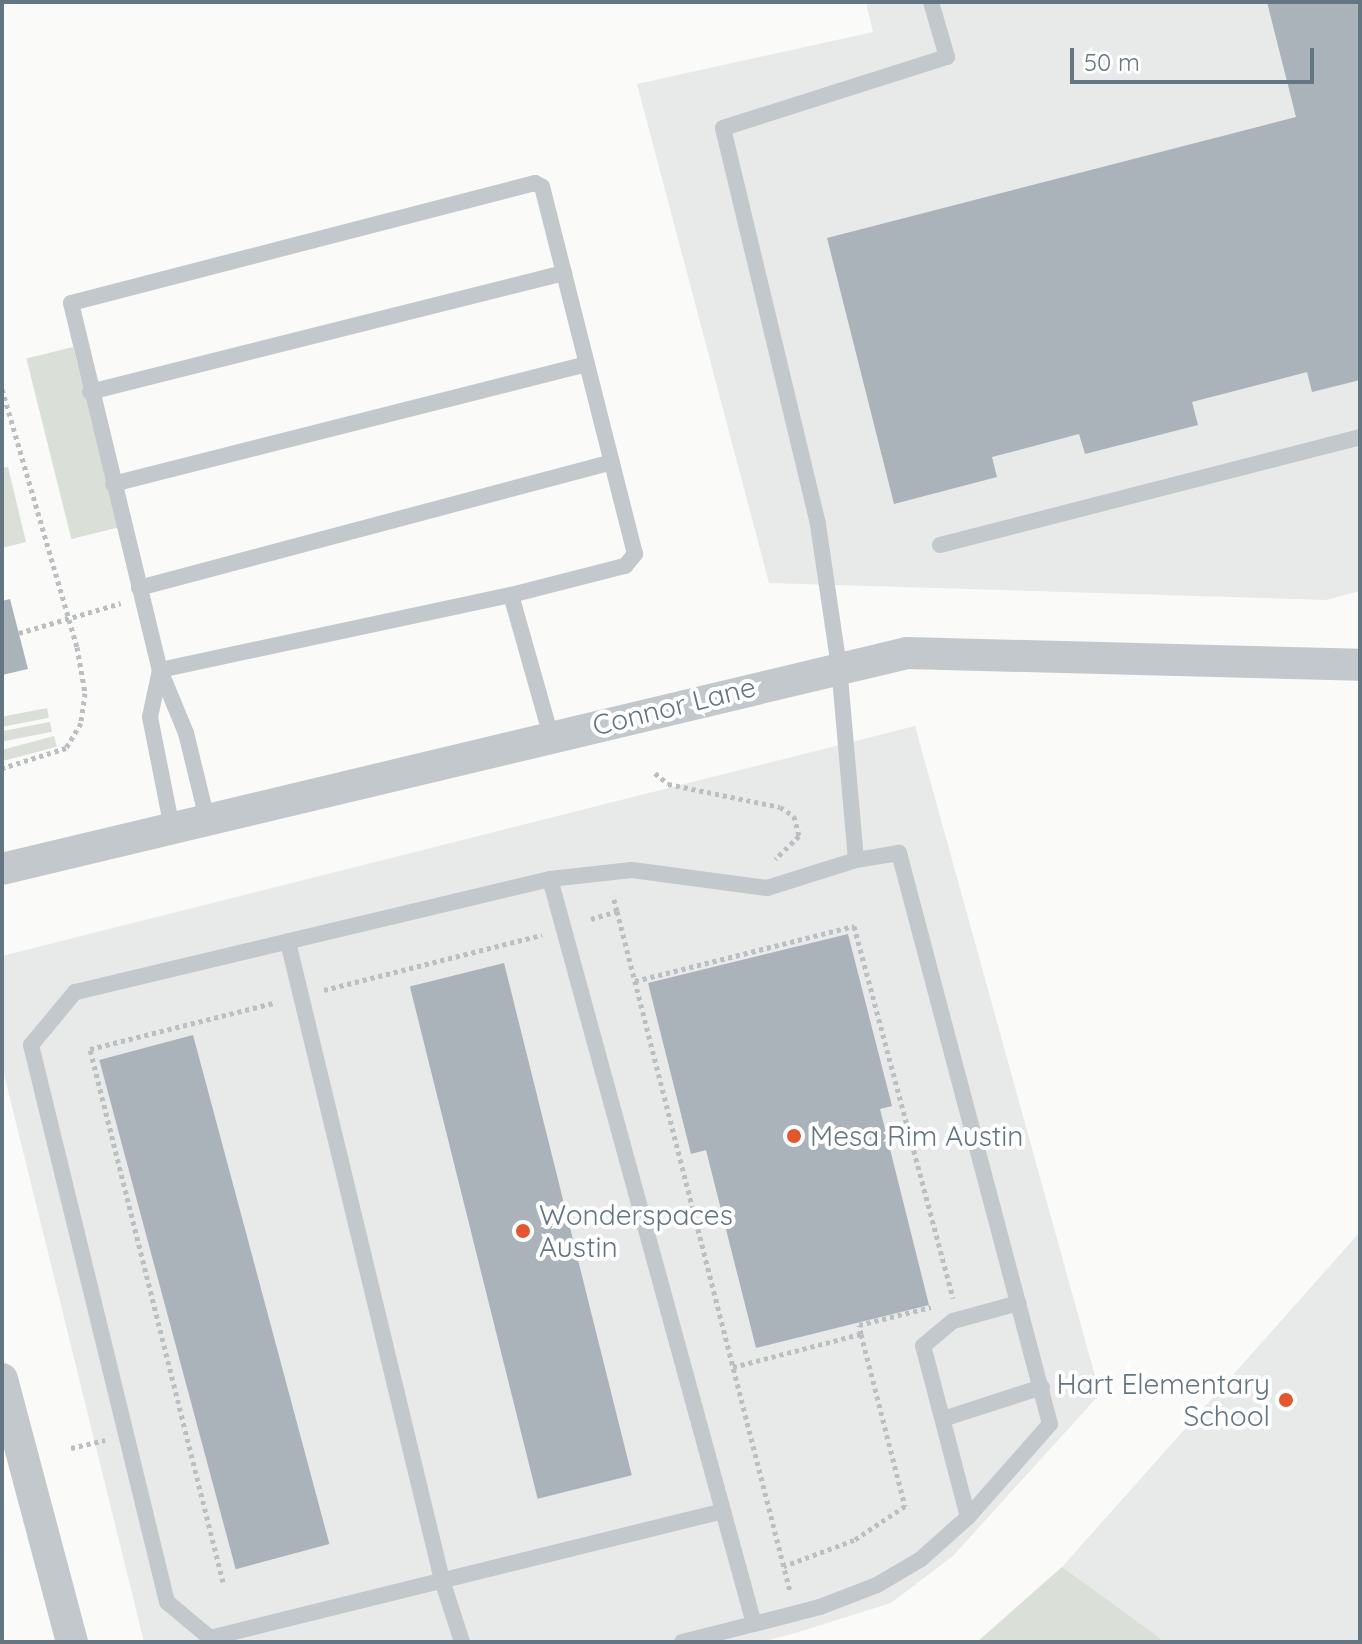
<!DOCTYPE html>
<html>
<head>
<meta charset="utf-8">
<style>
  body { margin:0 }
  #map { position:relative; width:1362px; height:1644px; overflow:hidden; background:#fafaf8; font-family:Quicksand,sans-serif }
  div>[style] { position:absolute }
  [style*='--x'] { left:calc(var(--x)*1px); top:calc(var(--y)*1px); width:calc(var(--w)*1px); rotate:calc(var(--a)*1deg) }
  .built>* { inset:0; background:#e8e9e9 }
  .green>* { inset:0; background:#dadfd7; transform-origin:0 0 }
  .building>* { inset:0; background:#aab3b9; transform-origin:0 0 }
  .path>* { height:5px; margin-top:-2.5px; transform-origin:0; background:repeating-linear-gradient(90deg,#bbbfc2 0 4px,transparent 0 8px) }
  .lane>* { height:16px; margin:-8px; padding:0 8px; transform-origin:8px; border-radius:8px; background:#c3c8cc }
  .street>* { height:32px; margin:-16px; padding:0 16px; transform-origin:16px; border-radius:16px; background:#c3c8cc }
  .dots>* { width:22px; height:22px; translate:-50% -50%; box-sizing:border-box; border:4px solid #fff; border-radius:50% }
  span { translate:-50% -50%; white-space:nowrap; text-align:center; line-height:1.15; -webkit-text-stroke:8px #fff; paint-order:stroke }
  .street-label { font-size:28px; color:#657683 }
  .poi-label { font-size:28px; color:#657683 }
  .left { translate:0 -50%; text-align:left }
  .right { translate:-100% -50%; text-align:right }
  .frame { position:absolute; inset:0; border:4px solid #657683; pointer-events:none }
  .scale { position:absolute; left:1070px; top:48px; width:244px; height:36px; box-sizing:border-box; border:4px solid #657683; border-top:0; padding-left:10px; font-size:24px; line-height:28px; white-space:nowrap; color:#657683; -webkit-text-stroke:6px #fff; paint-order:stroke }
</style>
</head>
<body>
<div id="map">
  <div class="built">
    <div style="clip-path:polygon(866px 2px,1360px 2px,1360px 591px,1326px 600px,769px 583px,637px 84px,873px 32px)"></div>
    <div style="clip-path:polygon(915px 726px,1100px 1394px,953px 1556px,891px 1603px,792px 1634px,761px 1642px,144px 1642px,2px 1066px,2px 956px)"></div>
    <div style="clip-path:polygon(1360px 1232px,1360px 1642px,1163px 1642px,1062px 1567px)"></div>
  </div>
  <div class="green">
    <div style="left:73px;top:347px;width:186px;height:48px;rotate:76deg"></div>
    <div style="clip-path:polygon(8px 467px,26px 542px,2px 548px,2px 468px)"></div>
    <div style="left:47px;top:708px;width:10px;height:46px;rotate:79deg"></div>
    <div style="left:50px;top:722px;width:10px;height:49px;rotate:79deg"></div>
    <div style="left:54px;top:736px;width:11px;height:54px;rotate:75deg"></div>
    <div style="clip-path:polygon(1062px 1567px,1157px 1636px,1163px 1642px,977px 1642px)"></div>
  </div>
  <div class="building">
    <div style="clip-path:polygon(1267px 2px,1360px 2px,1360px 380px,1312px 392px,1307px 372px,1192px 402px,1198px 425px,1085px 454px,1079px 434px,992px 457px,997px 477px,894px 504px,827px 238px,1296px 117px)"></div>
    <div style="clip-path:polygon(10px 599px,28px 669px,2px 675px,2px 601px)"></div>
    <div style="clip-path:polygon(848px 934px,892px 1106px,880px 1109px,929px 1305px,756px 1348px,706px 1150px,691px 1154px,648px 983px)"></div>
    <div style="left:504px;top:963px;width:528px;height:97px;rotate:76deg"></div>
    <div style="left:193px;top:1035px;width:527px;height:97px;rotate:75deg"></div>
  </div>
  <div class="path">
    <div style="--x:2;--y:389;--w:269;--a:73.8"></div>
    <div style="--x:77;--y:647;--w:47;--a:80.1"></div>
    <div style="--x:85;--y:693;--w:30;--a:98"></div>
    <div style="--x:81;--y:723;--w:29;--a:121"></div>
    <div style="--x:66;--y:748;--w:67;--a:162.6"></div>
    <div style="--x:19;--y:633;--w:106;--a:-16.4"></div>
    <div style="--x:655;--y:773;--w:17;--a:40"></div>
    <div style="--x:668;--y:784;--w:114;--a:11.6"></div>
    <div style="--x:780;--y:807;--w:17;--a:33"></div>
    <div style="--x:794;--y:816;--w:21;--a:76"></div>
    <div style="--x:799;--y:836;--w:33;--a:136"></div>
    <div style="--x:617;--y:911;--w:702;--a:75.73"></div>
    <div style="--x:591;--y:919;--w:27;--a:-17"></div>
    <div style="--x:617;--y:911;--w:16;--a:-105"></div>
    <div style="--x:635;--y:981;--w:226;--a:-14.1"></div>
    <div style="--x:854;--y:926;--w:385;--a:75.1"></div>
    <div style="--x:324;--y:990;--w:225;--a:-14.2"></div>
    <div style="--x:861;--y:1334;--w:9;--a:-103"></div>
    <div style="--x:859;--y:1325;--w:74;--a:-14"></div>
    <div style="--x:733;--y:1367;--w:132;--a:-14.5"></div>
    <div style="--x:861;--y:1334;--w:178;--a:75.7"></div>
    <div style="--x:905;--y:1506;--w:61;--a:146.3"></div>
    <div style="--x:854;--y:1540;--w:75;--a:159.6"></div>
    <div style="--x:71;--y:1448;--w:35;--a:-13"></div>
    <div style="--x:223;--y:1582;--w:549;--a:-104.01"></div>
    <div style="--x:90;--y:1049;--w:189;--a:-14.1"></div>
  </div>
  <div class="lane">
    <div style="--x:90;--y:392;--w:489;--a:-14.1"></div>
    <div style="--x:113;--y:484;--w:489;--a:-14.2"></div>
    <div style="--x:940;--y:545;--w:434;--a:-14.4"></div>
    <div style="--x:139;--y:588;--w:489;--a:-14.9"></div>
    <div style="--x:511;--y:595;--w:118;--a:-14.3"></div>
    <div style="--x:625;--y:566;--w:16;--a:-50"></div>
    <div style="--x:635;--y:554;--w:379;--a:-104.2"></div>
    <div style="--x:542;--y:187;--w:8;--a:-150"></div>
    <div style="--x:535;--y:183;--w:479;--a:165.5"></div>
    <div style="--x:71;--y:303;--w:378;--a:76.4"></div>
    <div style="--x:160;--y:670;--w:359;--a:-12.1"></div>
    <div style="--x:511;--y:595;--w:147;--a:74.2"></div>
    <div style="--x:160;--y:670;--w:48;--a:102"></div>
    <div style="--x:150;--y:717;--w:113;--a:78.8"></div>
    <div style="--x:160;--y:670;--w:68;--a:67.6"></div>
    <div style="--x:186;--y:733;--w:89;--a:76.3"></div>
    <div style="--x:550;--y:879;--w:82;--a:-6.3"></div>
    <div style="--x:632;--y:870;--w:136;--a:7.6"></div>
    <div style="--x:767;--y:888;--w:93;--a:-17.5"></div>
    <div style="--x:856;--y:860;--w:194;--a:-95"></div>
    <div style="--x:839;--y:667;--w:145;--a:-98.4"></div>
    <div style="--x:818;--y:524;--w:407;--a:-103.5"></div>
    <div style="--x:723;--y:128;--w:235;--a:-17.6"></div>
    <div style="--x:947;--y:57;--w:57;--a:-106.2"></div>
    <div style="--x:288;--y:942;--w:656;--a:76.43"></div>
    <div style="--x:442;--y:1580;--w:65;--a:72.1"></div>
    <div style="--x:943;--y:1419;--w:104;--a:-17.9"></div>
    <div style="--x:968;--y:1517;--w:177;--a:-104.7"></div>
    <div style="--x:923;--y:1346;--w:39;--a:-40"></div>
    <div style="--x:953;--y:1321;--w:68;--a:-15.3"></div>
    <div style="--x:754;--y:1624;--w:68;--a:-14.4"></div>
    <div style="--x:820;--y:1607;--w:61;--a:-21.1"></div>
    <div style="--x:877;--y:1585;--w:51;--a:-30.6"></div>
    <div style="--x:921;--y:1559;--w:63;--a:-41.8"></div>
    <div style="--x:968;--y:1517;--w:124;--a:-48.6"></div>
    <div style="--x:1050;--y:1424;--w:591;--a:-104.81"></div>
    <div style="--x:899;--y:853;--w:44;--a:170.8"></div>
    <div style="--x:682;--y:1642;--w:74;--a:-14"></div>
    <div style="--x:754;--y:1624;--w:772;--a:-105.31"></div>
    <div style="--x:550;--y:879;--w:488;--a:166.6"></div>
    <div style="--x:75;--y:992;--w:69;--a:129.7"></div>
    <div style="--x:31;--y:1045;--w:573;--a:76.28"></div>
    <div style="--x:167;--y:1602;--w:56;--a:39.9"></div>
    <div style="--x:210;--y:1638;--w:528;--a:-13.9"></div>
  </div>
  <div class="street">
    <div style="--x:2;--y:869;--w:930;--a:-13.42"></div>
    <div style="--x:907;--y:653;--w:453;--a:1.5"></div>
    <div style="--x:2;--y:1379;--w:272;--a:75.1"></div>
  </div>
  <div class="dots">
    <div style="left:794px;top:1136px;background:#e4572e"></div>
    <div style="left:523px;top:1231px;background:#e4572e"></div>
    <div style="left:1286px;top:1400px;background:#e4572e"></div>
  </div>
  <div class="street-label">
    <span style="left:674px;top:706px;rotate:-14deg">Connor Lane</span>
  </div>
  <div class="poi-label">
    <span class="left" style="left:810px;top:1136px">Mesa Rim Austin</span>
    <span class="left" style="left:539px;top:1231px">Wonderspaces<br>Austin</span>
    <span class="right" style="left:1270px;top:1400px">Hart Elementary<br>School</span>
  </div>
  <div class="frame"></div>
  <div class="scale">50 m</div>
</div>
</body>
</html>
